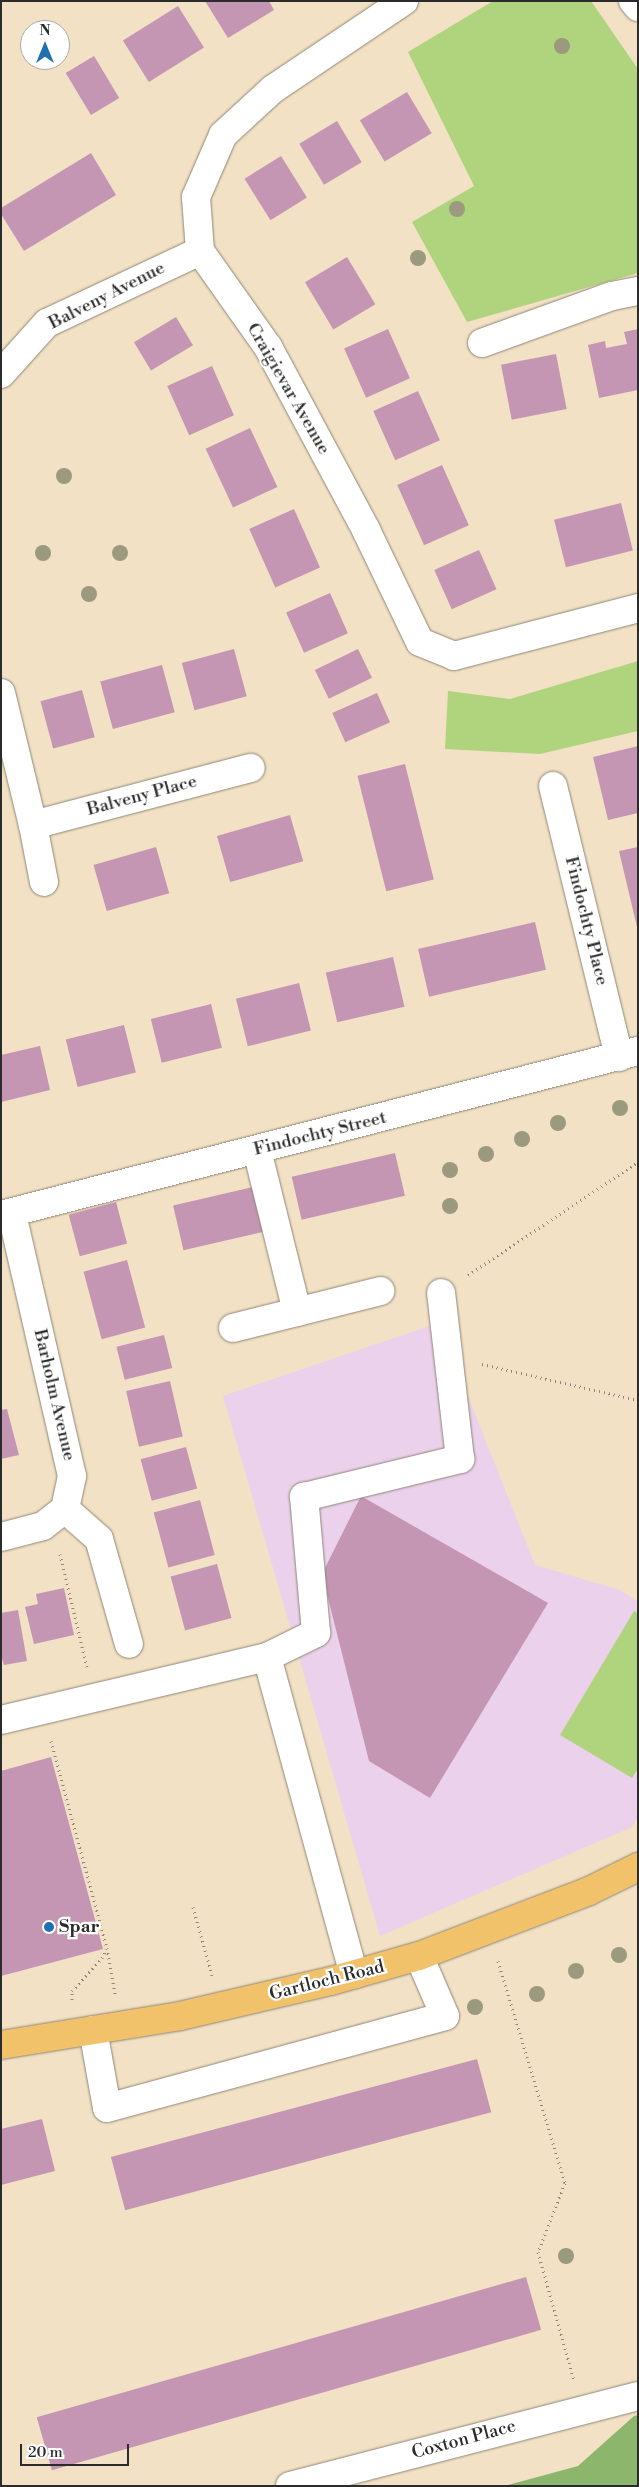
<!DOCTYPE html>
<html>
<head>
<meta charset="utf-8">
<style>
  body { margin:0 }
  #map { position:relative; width:639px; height:2487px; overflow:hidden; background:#f2e1c4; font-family:"Libre Bodoni",serif }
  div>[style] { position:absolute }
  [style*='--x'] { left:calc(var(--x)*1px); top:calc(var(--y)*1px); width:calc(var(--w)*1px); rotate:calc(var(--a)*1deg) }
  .built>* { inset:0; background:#ebd1eb }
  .green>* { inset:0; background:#b0d47d }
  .forest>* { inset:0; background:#8cb66c }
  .building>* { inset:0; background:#c496b3; transform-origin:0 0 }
  .path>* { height:3px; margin-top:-1.5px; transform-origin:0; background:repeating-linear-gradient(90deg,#8e8678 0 1px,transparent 0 5px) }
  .roads { filter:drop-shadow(0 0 1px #8e8678) drop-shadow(0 0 1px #8e8678) }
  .minor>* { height:28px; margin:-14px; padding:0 14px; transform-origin:14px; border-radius:14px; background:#fff }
  .major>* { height:28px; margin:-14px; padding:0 14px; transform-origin:14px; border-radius:14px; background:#f2c26a }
  .trees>* { width:16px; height:16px; margin:-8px; border-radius:50%; background:#9b997e }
  .dots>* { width:14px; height:14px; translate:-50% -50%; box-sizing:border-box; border:2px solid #fff; border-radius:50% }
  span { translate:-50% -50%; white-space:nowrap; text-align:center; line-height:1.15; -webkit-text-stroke:4.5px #fff; paint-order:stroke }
  .street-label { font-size:18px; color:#2b2b2b }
  .poi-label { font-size:18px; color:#2b2b2b; font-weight:700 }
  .left { translate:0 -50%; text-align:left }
  .frame { position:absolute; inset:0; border:2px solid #2b2b2b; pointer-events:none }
  .north { position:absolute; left:20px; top:20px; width:50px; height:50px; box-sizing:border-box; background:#fff; border:1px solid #aaa; border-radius:50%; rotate:0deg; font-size:14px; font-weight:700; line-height:20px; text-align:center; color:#2b2b2b }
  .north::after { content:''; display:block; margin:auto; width:18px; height:22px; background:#1f6fb2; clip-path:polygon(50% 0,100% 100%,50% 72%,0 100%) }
  .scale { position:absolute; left:20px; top:2444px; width:109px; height:22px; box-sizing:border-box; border:2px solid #2b2b2b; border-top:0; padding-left:6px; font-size:15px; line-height:18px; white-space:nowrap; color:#2b2b2b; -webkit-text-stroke:4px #fff; paint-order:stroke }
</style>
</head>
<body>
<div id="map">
  <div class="built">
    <div style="clip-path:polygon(447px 1320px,467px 1394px,535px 1565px,620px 1590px,638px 1602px,638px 1817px,632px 1827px,380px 1936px,223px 1396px)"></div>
  </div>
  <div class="green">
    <div style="clip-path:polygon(493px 1px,591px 1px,638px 69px,638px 273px,467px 322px,412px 222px,474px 186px,408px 52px)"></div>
    <div style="clip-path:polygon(638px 661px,638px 731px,540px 754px,445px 749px,448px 691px,510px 699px)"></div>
    <div style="clip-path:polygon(634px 1611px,638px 1613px,638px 1769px,632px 1778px,560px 1735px)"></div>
  </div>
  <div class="forest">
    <div style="clip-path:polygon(638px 2415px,638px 2486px,504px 2486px,578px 2466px,634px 2416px)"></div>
  </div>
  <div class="building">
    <div style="clip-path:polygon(205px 1px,269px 1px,274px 10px,228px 38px)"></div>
    <div style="left:178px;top:6px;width:49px;height:65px;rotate:58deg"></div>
    <div style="left:94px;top:56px;width:49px;height:33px;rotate:59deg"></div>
    <div style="left:407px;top:92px;width:48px;height:55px;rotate:59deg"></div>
    <div style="left:337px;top:121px;width:48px;height:44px;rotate:59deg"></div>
    <div style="clip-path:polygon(91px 153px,116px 195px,24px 251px,1px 214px,1px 208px)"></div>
    <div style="left:281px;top:156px;width:49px;height:43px;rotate:58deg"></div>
    <div style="left:347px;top:257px;width:55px;height:49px;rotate:59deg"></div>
    <div style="left:176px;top:317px;width:33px;height:49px;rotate:59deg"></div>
    <div style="left:388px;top:329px;width:54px;height:48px;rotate:66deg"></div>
    <div style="clip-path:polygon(638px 329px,638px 390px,599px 398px,588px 345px,605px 341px,606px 348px,627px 344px,624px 332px)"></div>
    <div style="left:556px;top:354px;width:56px;height:56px;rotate:79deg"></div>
    <div style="left:212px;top:366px;width:54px;height:49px;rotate:66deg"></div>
    <div style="left:418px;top:391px;width:54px;height:49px;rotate:66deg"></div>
    <div style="left:250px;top:428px;width:65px;height:49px;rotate:65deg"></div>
    <div style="left:442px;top:465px;width:66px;height:49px;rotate:66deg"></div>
    <div style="left:621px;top:503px;width:49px;height:69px;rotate:76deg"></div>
    <div style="left:294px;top:509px;width:64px;height:49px;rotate:66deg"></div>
    <div style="left:479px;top:550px;width:43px;height:49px;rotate:66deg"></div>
    <div style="left:330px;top:593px;width:44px;height:48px;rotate:66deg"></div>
    <div style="left:234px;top:649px;width:49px;height:54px;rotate:75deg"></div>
    <div style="left:358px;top:649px;width:32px;height:48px;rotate:64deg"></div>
    <div style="left:162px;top:665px;width:49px;height:64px;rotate:75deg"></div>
    <div style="left:82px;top:690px;width:49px;height:43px;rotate:75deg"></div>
    <div style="left:377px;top:693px;width:32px;height:49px;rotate:66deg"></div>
    <div style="clip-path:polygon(638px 746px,638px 813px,608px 820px,593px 757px)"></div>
    <div style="left:405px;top:764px;width:119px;height:49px;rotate:76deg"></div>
    <div style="left:290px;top:815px;width:48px;height:76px;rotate:74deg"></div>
    <div style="left:156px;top:847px;width:48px;height:65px;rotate:74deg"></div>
    <div style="clip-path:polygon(638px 847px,638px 927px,637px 927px,619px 851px)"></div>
    <div style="left:535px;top:922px;width:49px;height:120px;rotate:77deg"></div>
    <div style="left:393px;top:957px;width:51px;height:69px;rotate:77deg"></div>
    <div style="left:299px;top:983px;width:49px;height:65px;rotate:76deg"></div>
    <div style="left:211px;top:1004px;width:45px;height:62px;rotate:76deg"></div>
    <div style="left:124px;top:1025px;width:49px;height:60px;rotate:76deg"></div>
    <div style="clip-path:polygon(40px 1046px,50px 1090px,1px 1102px,1px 1055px)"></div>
    <div style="left:395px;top:1153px;width:44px;height:106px;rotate:77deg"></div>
    <div style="left:253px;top:1187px;width:46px;height:82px;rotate:77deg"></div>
    <div style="left:116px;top:1202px;width:43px;height:49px;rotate:75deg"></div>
    <div style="left:127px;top:1260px;width:70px;height:45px;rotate:75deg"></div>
    <div style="left:164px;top:1335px;width:34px;height:49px;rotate:76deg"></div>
    <div style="left:170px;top:1381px;width:57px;height:45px;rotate:77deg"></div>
    <div style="clip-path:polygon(7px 1409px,19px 1455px,1px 1459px,1px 1410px)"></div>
    <div style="left:186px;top:1447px;width:43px;height:47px;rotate:75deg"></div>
    <div style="clip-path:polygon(361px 1496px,548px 1603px,430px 1798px,369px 1761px,322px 1574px)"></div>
    <div style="left:200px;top:1500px;width:57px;height:48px;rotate:75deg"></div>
    <div style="left:217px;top:1564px;width:56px;height:48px;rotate:75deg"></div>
    <div style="clip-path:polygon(64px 1588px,74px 1635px,34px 1644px,25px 1607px,38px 1604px,36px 1594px)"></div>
    <div style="clip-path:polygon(18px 1610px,27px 1661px,4px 1665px,1px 1655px,1px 1613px)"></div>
    <div style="clip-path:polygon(51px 1757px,103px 1949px,1px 1976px,1px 1771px)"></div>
    <div style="left:477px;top:2059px;width:55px;height:379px;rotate:75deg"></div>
    <div style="clip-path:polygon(42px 2119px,55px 2171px,1px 2185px,1px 2129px)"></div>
    <div style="left:526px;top:2277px;width:55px;height:509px;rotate:74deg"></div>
  </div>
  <div class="path">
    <div style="--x:468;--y:1275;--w:204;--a:-33.6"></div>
    <div style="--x:482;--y:1364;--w:160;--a:13"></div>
    <div style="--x:60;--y:1554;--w:116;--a:76.6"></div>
    <div style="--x:51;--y:1741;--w:214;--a:74.9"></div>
    <div style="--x:107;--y:1948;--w:47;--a:80.1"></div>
    <div style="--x:193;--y:1907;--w:71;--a:74.4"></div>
    <div style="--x:498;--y:1961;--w:232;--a:73.2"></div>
    <div style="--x:565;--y:2183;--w:74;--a:111.4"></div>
    <div style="--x:538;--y:2252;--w:133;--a:74.3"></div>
    <div style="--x:72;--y:2000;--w:9;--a:-90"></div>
    <div style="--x:72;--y:1991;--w:45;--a:-47.7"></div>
    <div style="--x:102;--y:1958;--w:10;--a:-66"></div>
  </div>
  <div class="roads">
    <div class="minor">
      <div style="--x:404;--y:1;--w:158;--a:146.1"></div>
      <div style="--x:273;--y:89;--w:68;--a:137.4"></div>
      <div style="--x:223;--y:135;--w:68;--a:113.5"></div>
      <div style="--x:196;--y:197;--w:54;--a:85.8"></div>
      <div style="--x:200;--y:251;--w:118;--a:54.7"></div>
      <div style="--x:268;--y:347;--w:208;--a:61.8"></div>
      <div style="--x:366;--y:530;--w:124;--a:64.3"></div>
      <div style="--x:420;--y:642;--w:37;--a:22"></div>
      <div style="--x:454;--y:656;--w:190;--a:-14.6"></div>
      <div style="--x:633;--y:1;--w:8;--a:50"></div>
      <div style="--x:482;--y:343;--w:138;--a:-19.9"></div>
      <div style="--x:612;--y:296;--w:26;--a:-11"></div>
      <div style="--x:1;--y:374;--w:69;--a:-48"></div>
      <div style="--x:47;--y:323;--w:169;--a:-25.2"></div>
      <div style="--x:1;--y:693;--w:136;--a:76.4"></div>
      <div style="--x:33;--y:825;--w:58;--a:79.1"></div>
      <div style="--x:553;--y:786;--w:279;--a:76.3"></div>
      <div style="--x:33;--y:825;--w:225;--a:-14.7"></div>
      <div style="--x:257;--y:1150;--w:167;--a:76.1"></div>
      <div style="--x:1;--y:1215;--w:658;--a:-14.44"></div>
      <div style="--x:233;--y:1328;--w:152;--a:-14.1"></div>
      <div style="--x:65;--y:1509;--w:45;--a:41.4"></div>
      <div style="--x:99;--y:1539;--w:109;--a:74.1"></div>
      <div style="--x:1;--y:1537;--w:43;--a:-14.7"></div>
      <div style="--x:43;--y:1526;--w:28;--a:-38"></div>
      <div style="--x:65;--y:1509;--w:34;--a:-78"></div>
      <div style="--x:72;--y:1476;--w:270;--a:-102.9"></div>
      <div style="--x:267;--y:1657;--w:55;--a:-26.1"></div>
      <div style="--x:316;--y:1633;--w:137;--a:-95"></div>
      <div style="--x:304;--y:1497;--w:161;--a:-13.7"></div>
      <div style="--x:460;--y:1459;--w:167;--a:-96.5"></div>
      <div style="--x:1;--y:1720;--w:273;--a:-13.3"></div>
      <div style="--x:267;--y:1657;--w:329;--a:74.7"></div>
      <div style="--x:93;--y:2030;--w:79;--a:79.8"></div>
      <div style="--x:107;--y:2108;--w:350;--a:-15.2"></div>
      <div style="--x:445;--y:2016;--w:65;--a:-113.4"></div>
      <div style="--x:290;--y:2486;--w:359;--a:-14.5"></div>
    </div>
    <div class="major">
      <div style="--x:1;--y:2045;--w:181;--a:-9.2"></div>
      <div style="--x:180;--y:2016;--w:155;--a:-13.1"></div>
      <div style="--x:331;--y:1981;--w:91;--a:-15.9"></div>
      <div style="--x:419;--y:1956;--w:182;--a:-20.9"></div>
      <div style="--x:589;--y:1891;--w:55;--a:-26.1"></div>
    </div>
  </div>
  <div class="trees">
    <div style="left:562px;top:46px"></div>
    <div style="left:457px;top:209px"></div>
    <div style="left:418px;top:258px"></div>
    <div style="left:64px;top:476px"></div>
    <div style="left:43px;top:553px"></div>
    <div style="left:120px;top:553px"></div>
    <div style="left:89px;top:594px"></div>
    <div style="left:620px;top:1108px"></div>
    <div style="left:558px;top:1123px"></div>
    <div style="left:522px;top:1139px"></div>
    <div style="left:486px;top:1154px"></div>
    <div style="left:450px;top:1170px"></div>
    <div style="left:450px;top:1206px"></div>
    <div style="left:619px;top:1955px"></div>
    <div style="left:576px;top:1971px"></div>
    <div style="left:537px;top:1994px"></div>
    <div style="left:475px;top:2007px"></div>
    <div style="left:566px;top:2256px"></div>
  </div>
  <div class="dots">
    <div style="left:49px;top:1927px;background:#1f6fb2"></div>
  </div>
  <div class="street-label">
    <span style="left:107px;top:296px;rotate:-27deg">Balveny Avenue</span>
    <span style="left:288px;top:389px;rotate:60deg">Craigievar Avenue</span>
    <span style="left:142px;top:796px;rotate:-15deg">Balveny Place</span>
    <span style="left:586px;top:921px;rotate:76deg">Findochty Place</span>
    <span style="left:320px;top:1134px;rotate:-14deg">Findochty Street</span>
    <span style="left:54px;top:1395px;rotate:77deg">Barholm Avenue</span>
    <span style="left:327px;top:1981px;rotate:-14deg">Gartloch Road</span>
    <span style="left:464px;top:2440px;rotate:-15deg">Coxton Place</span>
  </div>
  <div class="poi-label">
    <span class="left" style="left:59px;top:1927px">Spar</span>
  </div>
  <div class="frame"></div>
  <div class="north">N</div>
  <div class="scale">20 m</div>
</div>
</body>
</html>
